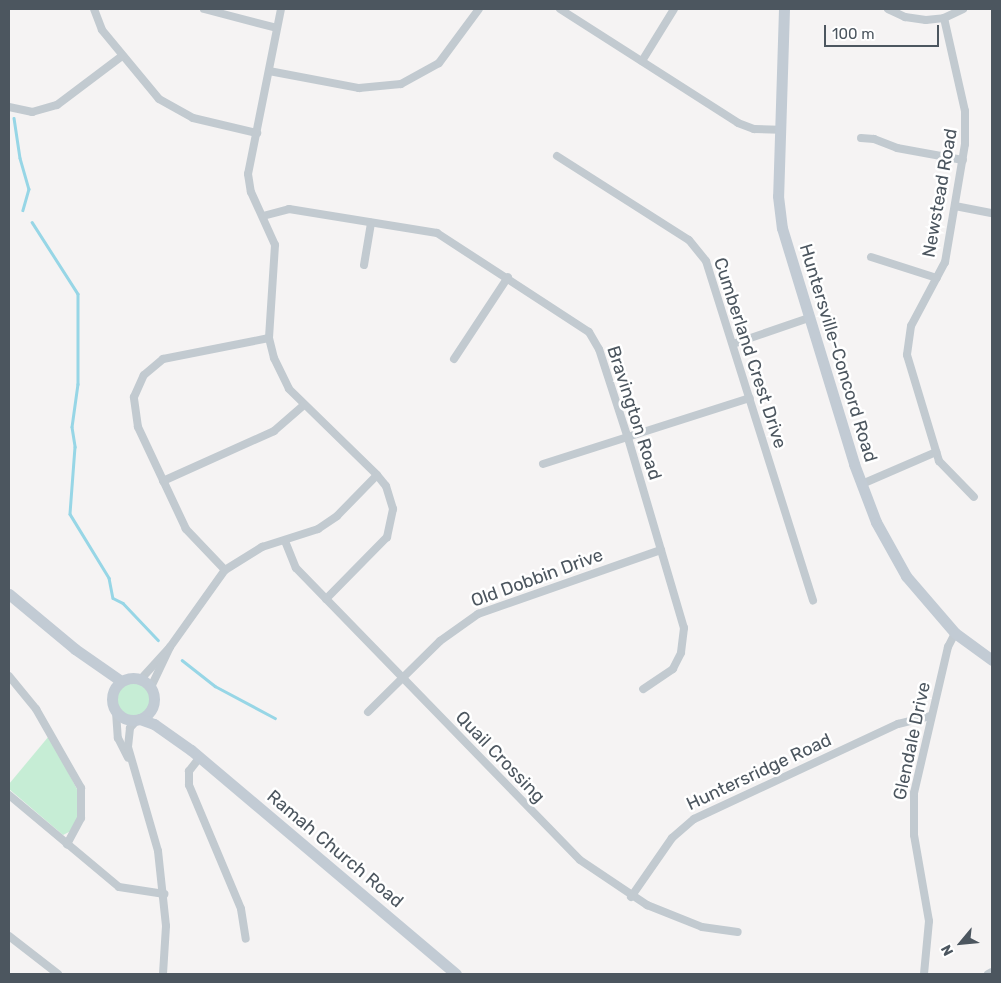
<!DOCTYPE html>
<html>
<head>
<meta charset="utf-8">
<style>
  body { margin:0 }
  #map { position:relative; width:1001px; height:983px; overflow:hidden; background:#f5f3f3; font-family:Rubik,sans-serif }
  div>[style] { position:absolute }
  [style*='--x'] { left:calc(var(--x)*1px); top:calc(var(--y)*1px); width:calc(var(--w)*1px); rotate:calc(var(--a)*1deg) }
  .green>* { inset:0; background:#c6edd5 }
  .round { border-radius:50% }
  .stream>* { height:2.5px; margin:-1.25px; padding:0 1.25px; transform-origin:1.25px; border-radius:1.25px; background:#97d6e6 }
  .street>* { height:8px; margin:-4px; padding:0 4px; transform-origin:4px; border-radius:4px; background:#c2cad0 }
  .secondary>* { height:11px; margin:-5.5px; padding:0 5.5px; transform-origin:5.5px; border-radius:5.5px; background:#c2cbd4 }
  .secondary>.ring { margin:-5.5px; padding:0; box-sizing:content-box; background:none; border:11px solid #c2cbd4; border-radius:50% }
  span { translate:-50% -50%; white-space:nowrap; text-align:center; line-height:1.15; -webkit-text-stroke:5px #fff; paint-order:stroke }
  .street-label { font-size:18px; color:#4c565f }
  .frame { position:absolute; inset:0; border:10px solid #4c565f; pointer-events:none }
  .north { position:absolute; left:936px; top:918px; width:50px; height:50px; -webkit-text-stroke:4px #fff; paint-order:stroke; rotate:242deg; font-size:14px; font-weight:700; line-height:20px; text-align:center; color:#4c565f }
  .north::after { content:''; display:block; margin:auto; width:18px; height:22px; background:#4c565f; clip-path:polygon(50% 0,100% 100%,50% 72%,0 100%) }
  .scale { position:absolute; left:824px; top:25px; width:115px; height:22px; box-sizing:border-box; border:2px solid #4c565f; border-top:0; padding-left:6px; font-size:15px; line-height:18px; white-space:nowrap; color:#4c565f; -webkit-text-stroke:4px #fff; paint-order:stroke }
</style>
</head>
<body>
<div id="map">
  <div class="green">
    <div class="round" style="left:112px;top:677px;width:42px;height:42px"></div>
    <div style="clip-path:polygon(49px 736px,79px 793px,79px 814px,71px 831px,63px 835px,9px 789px,9px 784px)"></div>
  </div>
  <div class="stream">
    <div style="--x:14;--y:118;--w:40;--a:81.5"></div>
    <div style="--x:20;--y:158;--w:32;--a:74"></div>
    <div style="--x:29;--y:189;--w:22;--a:106"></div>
    <div style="--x:32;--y:222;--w:85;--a:57.4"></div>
    <div style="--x:78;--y:294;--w:90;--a:90"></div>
    <div style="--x:78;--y:384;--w:43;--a:97.9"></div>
    <div style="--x:72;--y:427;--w:20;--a:81"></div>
    <div style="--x:75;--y:447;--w:67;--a:94.3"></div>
    <div style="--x:70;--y:514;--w:75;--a:58.6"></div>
    <div style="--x:109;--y:578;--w:20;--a:79"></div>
    <div style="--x:113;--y:598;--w:11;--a:27"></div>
    <div style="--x:123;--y:603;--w:51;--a:46.6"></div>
    <div style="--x:182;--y:660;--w:42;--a:38.2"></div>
    <div style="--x:215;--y:686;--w:68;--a:28.1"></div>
  </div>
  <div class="street">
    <div style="--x:94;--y:9;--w:22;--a:69"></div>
    <div style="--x:102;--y:30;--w:89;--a:50.4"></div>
    <div style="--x:159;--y:99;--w:39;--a:29"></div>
    <div style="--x:193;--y:118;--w:66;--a:13.2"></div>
    <div style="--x:204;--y:9;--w:75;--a:14.6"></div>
    <div style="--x:281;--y:9;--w:168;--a:101.3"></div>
    <div style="--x:248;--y:174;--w:18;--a:81"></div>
    <div style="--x:251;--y:192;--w:58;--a:65.6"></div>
    <div style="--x:275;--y:245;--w:93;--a:93.7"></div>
    <div style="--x:269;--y:338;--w:21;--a:76"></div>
    <div style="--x:274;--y:358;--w:34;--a:64"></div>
    <div style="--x:289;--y:389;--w:123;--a:44.3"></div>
    <div style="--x:377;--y:475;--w:14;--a:51"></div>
    <div style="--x:386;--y:486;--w:24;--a:73"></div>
    <div style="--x:393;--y:509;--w:29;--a:102"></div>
    <div style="--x:387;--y:537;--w:87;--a:134.5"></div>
    <div style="--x:560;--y:9;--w:211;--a:32.6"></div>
    <div style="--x:738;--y:123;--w:17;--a:21"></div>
    <div style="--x:754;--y:129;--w:25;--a:2"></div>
    <div style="--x:888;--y:9;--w:19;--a:25"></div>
    <div style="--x:905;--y:17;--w:21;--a:8"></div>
    <div style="--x:926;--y:20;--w:18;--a:-6"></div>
    <div style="--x:944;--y:18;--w:21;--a:-25"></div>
    <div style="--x:944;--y:18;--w:95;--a:77.3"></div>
    <div style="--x:965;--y:111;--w:33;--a:90"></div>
    <div style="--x:965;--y:144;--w:120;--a:99.6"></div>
    <div style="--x:945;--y:262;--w:72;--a:118"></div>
    <div style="--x:911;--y:326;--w:29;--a:98"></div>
    <div style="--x:907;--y:355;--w:111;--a:73.2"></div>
    <div style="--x:939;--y:461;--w:50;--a:45.8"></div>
    <div style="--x:642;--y:61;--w:61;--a:-58.4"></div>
    <div style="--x:269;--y:71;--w:92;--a:10.7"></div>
    <div style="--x:359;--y:88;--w:42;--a:-5.4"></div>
    <div style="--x:401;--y:84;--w:43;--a:-28.9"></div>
    <div style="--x:439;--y:63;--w:67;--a:-53.5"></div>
    <div style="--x:9;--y:107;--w:24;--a:12"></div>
    <div style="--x:32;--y:112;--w:26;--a:-16"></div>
    <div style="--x:57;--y:105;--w:81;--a:-37"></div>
    <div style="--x:861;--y:138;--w:13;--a:4"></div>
    <div style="--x:874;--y:139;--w:25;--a:21"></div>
    <div style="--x:897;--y:148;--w:67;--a:10.3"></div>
    <div style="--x:557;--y:156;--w:156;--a:32.5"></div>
    <div style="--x:689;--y:240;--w:27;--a:51"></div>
    <div style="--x:706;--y:261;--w:356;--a:72.5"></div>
    <div style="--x:955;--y:206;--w:38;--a:11"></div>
    <div style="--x:263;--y:216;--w:27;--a:-15"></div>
    <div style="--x:289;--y:209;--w:150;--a:9.2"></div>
    <div style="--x:437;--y:233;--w:181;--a:33.1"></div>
    <div style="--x:589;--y:332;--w:20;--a:60"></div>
    <div style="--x:599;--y:349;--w:94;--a:72"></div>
    <div style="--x:628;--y:438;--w:198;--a:73.6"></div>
    <div style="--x:684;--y:628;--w:25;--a:97"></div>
    <div style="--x:681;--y:653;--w:18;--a:117"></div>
    <div style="--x:673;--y:669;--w:36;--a:146"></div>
    <div style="--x:871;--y:257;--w:69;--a:17.7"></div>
    <div style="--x:364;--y:265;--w:43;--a:-80.5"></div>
    <div style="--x:733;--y:344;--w:80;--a:-18.9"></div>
    <div style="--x:454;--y:359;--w:98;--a:-56.6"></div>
    <div style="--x:543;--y:464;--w:217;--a:-17.7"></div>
    <div style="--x:163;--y:481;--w:122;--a:-24.2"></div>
    <div style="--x:274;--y:431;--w:40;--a:-41"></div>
    <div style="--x:862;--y:484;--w:81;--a:-23.4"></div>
    <div style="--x:285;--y:541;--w:29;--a:68"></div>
    <div style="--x:296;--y:568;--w:407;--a:45.8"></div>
    <div style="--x:580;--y:860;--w:81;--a:33.9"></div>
    <div style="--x:647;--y:905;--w:59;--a:21.8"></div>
    <div style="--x:702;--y:927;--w:36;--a:8"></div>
    <div style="--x:225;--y:570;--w:57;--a:-133.6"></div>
    <div style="--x:186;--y:529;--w:113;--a:-115.2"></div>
    <div style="--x:138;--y:427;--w:30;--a:-98"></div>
    <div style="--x:134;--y:397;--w:24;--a:-66"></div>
    <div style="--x:144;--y:375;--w:25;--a:-40"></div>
    <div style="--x:163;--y:359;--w:108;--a:-11.2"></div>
    <div style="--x:9;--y:676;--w:43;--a:50.7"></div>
    <div style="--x:36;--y:709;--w:91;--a:60.3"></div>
    <div style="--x:81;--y:788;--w:30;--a:90"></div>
    <div style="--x:81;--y:818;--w:30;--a:118"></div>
    <div style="--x:141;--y:679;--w:43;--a:-47.8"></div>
    <div style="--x:151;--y:687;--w:44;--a:-64.6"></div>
    <div style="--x:170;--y:647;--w:95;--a:-54.5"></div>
    <div style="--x:225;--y:570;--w:44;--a:-31.9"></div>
    <div style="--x:262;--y:547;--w:59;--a:-17.8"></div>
    <div style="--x:318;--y:529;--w:23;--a:-34"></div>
    <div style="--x:337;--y:516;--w:57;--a:-45.7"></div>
    <div style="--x:116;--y:712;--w:26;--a:86"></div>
    <div style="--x:118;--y:738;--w:22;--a:63"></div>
    <div style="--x:368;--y:712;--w:101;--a:-44.6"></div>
    <div style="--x:440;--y:641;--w:47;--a:-35.4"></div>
    <div style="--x:478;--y:614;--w:194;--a:-19.3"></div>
    <div style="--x:138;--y:719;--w:12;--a:132"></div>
    <div style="--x:130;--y:728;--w:19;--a:96"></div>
    <div style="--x:128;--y:747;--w:108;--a:73.9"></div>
    <div style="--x:158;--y:851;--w:75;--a:83.9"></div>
    <div style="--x:166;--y:926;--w:48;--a:93.6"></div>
    <div style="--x:200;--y:757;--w:18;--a:128"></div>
    <div style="--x:189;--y:771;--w:14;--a:90"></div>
    <div style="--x:189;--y:785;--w:134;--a:67.2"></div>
    <div style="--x:241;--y:909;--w:30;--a:81"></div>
    <div style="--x:9;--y:795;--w:143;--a:39.9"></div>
    <div style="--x:119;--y:887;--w:46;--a:8.8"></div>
    <div style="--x:631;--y:897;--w:72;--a:-55.2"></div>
    <div style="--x:672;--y:838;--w:29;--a:-41"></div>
    <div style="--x:694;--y:819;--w:225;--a:-25"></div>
    <div style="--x:898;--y:724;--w:34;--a:-14"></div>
    <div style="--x:9;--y:936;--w:62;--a:37.8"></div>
    <div style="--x:924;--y:974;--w:53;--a:-84.6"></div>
    <div style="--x:929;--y:921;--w:87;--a:-99.9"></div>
    <div style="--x:914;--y:835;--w:42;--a:-90"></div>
    <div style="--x:914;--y:793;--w:150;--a:-76.9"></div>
    <div style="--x:948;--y:647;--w:16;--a:-63"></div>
    <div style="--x:988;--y:974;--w:4;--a:-27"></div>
  </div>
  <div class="secondary">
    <div style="--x:784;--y:9;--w:187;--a:91.8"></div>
    <div style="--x:778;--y:196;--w:32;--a:83"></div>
    <div style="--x:782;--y:228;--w:247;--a:73"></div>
    <div style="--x:854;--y:464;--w:62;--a:69.2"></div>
    <div style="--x:876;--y:522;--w:62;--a:60.9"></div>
    <div style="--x:906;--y:576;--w:75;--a:49.3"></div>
    <div style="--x:955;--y:633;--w:46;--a:36.1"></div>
    <div style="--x:9;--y:594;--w:86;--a:39.8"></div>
    <div style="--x:75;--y:649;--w:56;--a:34.8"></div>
    <div class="ring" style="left:112px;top:678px;width:31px;height:31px"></div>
    <div style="--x:140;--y:719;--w:15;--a:20"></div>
    <div style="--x:154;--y:724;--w:45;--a:35.1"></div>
    <div style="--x:191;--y:750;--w:347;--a:40.2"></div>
  </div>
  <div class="street-label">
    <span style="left:940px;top:193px;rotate:-80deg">Newstead Road</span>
    <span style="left:750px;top:353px;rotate:72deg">Cumberland Crest Drive</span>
    <span style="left:838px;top:353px;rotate:73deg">Huntersville-Concord Road</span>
    <span style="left:634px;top:413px;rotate:72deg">Bravington Road</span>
    <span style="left:537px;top:578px;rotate:-20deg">Old Dobbin Drive</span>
    <span style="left:912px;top:741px;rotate:-78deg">Glendale Drive</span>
    <span style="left:500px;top:757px;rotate:46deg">Quail Crossing</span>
    <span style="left:759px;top:772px;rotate:-25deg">Huntersridge Road</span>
    <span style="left:335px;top:849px;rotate:40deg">Ramah Church Road</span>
  </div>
  <div class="frame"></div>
  <div class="north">N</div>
  <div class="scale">100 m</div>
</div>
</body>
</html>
